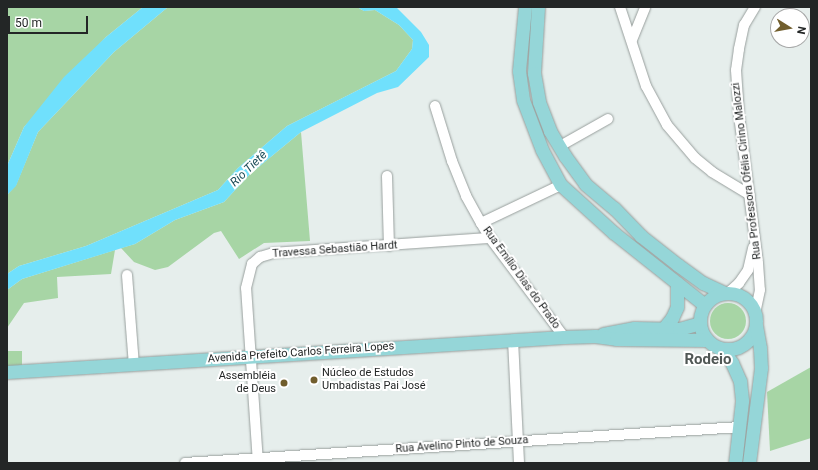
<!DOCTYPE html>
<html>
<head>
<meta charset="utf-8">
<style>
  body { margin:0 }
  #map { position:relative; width:818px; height:470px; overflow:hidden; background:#e6eeec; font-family:Roboto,sans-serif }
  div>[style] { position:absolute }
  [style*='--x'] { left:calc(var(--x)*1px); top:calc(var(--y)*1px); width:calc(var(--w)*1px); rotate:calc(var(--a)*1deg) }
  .green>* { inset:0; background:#a7d5a5; transform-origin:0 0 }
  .round { border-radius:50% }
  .water>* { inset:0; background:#70e0fc }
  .roads { filter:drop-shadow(0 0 1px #989f9d) drop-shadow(0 0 1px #989f9d) }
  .minor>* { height:10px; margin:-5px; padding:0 5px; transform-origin:5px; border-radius:5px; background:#fff }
  .major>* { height:13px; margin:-6.5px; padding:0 6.5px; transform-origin:6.5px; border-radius:6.5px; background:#95d6d8 }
  .major>.ring { margin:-6.5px; padding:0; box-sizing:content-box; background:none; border:13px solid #95d6d8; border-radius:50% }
  .dots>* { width:11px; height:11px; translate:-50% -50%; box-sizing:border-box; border:2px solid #fff; border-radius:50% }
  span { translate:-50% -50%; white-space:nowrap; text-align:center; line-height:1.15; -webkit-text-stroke:4px #fff; paint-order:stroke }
  .street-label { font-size:11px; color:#232626 }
  .poi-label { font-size:11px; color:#232626 }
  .left { translate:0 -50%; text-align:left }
  .right { translate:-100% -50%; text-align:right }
  .water-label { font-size:12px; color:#1d4e5a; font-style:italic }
  .district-label { font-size:15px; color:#505755; font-weight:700 }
  .frame { position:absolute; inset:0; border:8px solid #232626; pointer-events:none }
  .north { position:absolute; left:770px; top:8px; width:40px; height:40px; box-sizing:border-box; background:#fff; border:1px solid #a7a8a8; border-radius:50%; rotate:101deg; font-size:11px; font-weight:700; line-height:16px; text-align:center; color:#232626 }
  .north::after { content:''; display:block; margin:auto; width:14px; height:18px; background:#715e2d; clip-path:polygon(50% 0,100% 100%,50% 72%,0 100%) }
  .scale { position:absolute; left:8px; top:16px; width:80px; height:18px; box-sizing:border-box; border:2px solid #232626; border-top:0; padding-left:5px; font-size:12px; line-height:14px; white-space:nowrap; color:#232626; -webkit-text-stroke:3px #fff; paint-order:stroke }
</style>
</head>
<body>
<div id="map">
  <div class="green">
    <div style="clip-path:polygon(7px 7px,143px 7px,106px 37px,24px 127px,7px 166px)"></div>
    <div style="clip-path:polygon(168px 7px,357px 7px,364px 11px,375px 10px,399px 25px,413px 40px,412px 49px,396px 71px,287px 126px,238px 168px,218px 190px,86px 246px,19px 266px,7px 274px,7px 195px,16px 185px,38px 132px,114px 52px)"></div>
    <div style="clip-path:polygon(301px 132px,310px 241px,264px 243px,239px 259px,221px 231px,214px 233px,168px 267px,155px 270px,134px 262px,121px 248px,135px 244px,175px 220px,224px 202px,250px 174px)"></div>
    <div style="clip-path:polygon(115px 250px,111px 274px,57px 277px,58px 298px,24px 303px,7px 328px,7px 290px,22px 279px)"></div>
    <div class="round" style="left:710px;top:303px;width:36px;height:36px"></div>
    <div style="left:7px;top:351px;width:15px;height:15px"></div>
    <div style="clip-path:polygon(811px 367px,811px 438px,770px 451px,767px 392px)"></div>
  </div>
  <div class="water">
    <div style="clip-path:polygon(143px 7px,168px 7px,114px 52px,38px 132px,16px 186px,7px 195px,7px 166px,24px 127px,64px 77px,106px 37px)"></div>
    <div style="clip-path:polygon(357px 7px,396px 7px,421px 32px,429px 45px,429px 57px,398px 87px,377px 93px,301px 132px,250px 174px,224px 202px,175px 220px,135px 244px,22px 279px,7px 290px,7px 274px,19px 266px,86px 246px,218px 190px,238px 168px,287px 126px,396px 71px,412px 49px,413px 40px,399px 25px,375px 10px,364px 11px)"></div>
  </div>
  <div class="roads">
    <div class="minor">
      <div style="--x:620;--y:7;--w:83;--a:71.8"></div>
      <div style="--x:646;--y:86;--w:44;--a:61.7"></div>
      <div style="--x:667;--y:125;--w:43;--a:49.7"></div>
      <div style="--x:695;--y:158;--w:22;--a:39"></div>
      <div style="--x:712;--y:172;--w:44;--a:31.2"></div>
      <div style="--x:755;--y:7;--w:21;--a:121"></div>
      <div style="--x:744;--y:25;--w:25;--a:102"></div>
      <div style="--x:739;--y:49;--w:21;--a:98"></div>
      <div style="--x:736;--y:70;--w:45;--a:86.2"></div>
      <div style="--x:739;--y:115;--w:149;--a:82.7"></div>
      <div style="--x:758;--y:263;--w:27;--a:86"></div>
      <div style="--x:760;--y:290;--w:25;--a:102"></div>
      <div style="--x:632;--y:40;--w:35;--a:-68"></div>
      <div style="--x:435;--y:106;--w:58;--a:72.8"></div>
      <div style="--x:452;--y:161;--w:38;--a:68"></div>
      <div style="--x:466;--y:196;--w:31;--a:61"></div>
      <div style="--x:481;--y:223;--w:17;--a:59"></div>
      <div style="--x:490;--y:238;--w:124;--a:53.2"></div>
      <div style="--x:560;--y:146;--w:55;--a:-29.4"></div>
      <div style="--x:387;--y:176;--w:70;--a:88.4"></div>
      <div style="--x:481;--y:223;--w:89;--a:-25.4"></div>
      <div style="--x:127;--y:275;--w:90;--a:85.6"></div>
      <div style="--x:728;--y:293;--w:15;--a:-42"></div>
      <div style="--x:739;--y:283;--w:16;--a:-55"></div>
      <div style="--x:748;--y:270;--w:23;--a:-77"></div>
      <div style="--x:513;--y:340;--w:123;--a:87.2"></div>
      <div style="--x:185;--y:463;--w:556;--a:-3.71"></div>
      <div style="--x:258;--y:463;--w:175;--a:-93.9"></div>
      <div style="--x:246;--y:288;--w:25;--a:-76"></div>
      <div style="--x:252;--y:264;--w:11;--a:-41"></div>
      <div style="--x:260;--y:257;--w:14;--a:-17"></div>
      <div style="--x:273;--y:253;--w:218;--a:-4"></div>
    </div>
    <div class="major">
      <div style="--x:525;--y:7;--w:64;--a:95.4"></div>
      <div style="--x:519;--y:71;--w:29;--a:82"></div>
      <div style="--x:523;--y:100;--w:53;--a:69.2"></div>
      <div style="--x:542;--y:150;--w:40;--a:62"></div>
      <div style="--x:561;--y:185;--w:72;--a:42.2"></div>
      <div style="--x:614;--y:233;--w:116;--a:38.4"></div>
      <div style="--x:538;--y:7;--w:66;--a:93.5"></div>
      <div style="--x:534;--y:73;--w:29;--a:80"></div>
      <div style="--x:539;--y:102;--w:31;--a:69"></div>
      <div style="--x:550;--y:131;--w:29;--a:59"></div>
      <div style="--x:565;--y:156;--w:34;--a:54"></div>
      <div style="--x:585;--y:184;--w:38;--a:40"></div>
      <div style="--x:614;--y:208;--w:39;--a:46"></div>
      <div style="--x:641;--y:236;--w:47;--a:38.1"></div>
      <div style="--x:678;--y:265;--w:31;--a:36"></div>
      <div style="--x:703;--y:283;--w:23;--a:25"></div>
      <div class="ring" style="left:700px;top:293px;width:43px;height:43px"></div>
      <div style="--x:663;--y:329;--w:14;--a:-51"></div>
      <div style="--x:672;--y:318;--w:12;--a:-66"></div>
      <div style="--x:677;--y:307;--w:24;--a:-90"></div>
      <div style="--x:603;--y:334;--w:32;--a:-11"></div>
      <div style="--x:634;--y:328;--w:45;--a:1.3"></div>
      <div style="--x:679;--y:329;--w:22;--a:-16"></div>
      <div style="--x:722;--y:349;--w:17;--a:54"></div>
      <div style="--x:732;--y:363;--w:20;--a:66"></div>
      <div style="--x:740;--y:381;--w:20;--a:84"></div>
      <div style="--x:742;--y:401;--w:62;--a:96.4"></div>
      <div style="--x:7;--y:372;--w:558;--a:-3.6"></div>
      <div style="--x:564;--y:337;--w:31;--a:-2"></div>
      <div style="--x:595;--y:336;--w:21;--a:8"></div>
      <div style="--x:616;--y:339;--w:90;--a:0.6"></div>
      <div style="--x:749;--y:463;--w:96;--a:-82.8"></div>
      <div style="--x:761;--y:368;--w:20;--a:-93"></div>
      <div style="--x:760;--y:348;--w:23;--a:-100"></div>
    </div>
  </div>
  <div class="dots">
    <div style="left:314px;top:380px;background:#715e2d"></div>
    <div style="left:284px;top:383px;background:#715e2d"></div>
  </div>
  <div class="street-label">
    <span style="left:747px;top:171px;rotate:-97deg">Rua Professora Ofélia Cirino Malozzi</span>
    <span style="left:335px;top:250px;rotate:-4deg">Travessa Sebastião Hardt</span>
    <span style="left:521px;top:278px;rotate:54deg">Rua Emílio Dias do Prado</span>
    <span style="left:301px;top:353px;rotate:-4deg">Avenida Prefeito Carlos Ferreira Lopes</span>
    <span style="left:462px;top:445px;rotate:-4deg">Rua Avelino Pinto de Souza</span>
  </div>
  <div class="poi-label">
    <span class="left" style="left:322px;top:380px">Núcleo de Estudos<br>Umbadistas Pai José</span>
    <span class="right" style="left:276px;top:383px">Assembléia<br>de Deus</span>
  </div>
  <div class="water-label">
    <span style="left:249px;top:169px;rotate:-44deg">Rio Tietê</span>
  </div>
  <div class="district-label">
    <span style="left:708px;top:360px">Rodeio</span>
  </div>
  <div class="frame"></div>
  <div class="north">N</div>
  <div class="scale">50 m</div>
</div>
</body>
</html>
